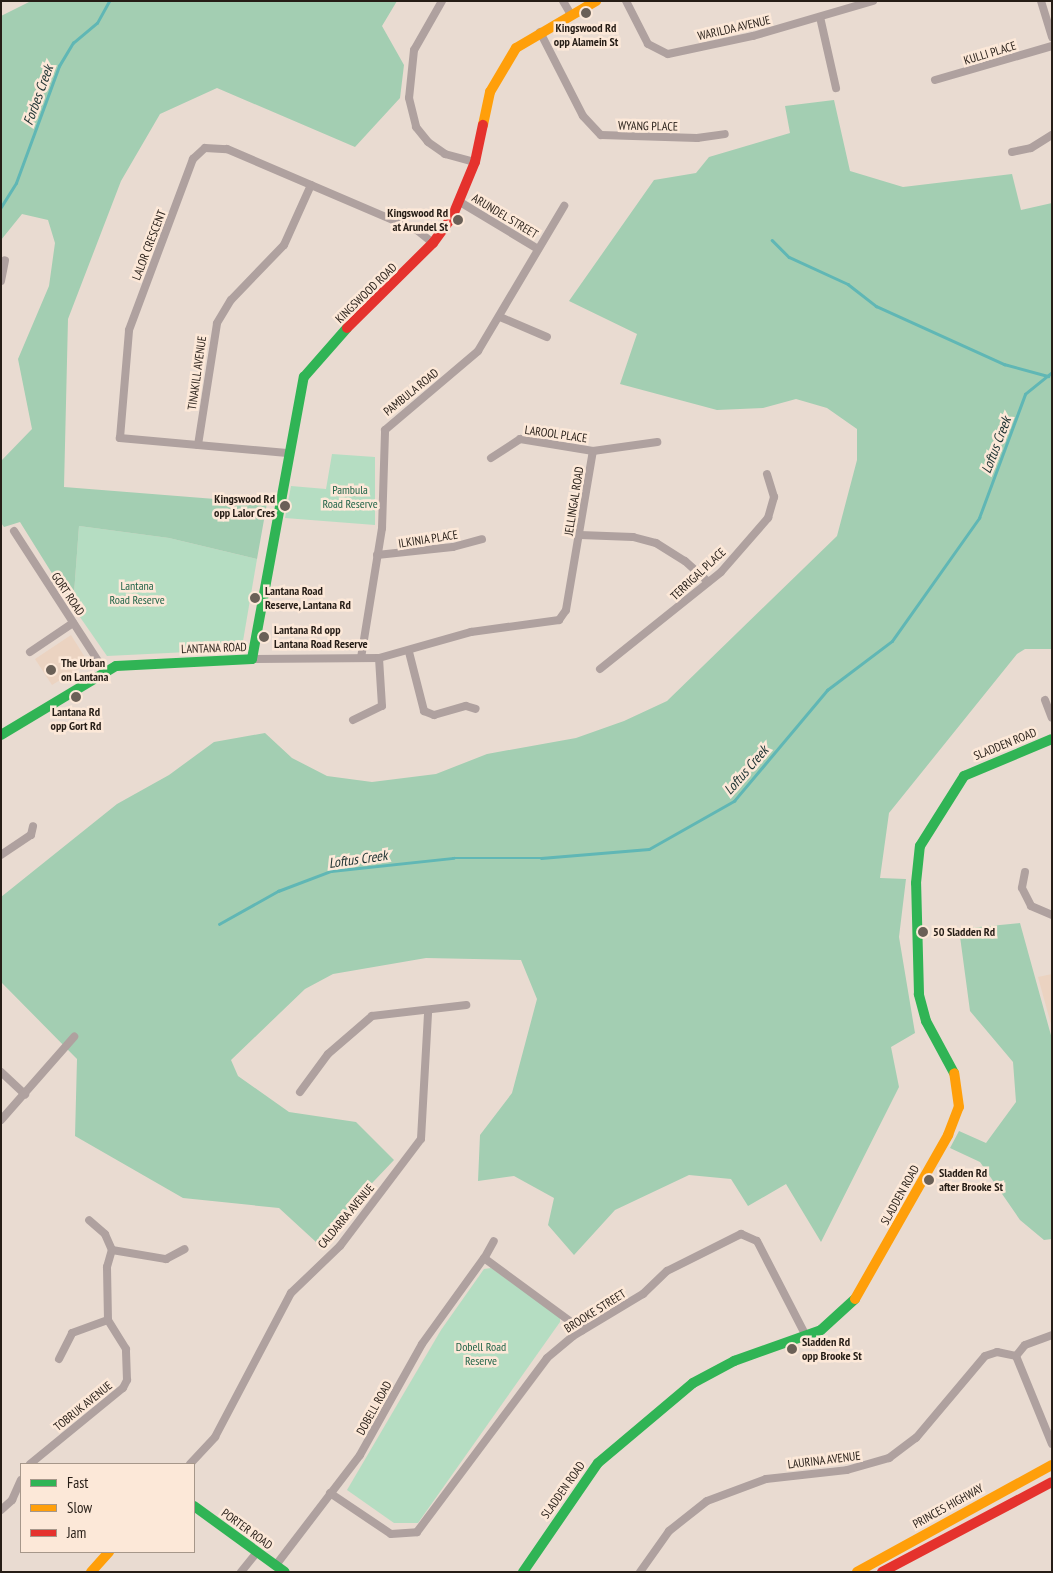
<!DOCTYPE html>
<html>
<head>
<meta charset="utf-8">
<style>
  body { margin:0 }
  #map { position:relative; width:1053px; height:1573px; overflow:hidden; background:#e9dbd1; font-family:"PT Sans Narrow",sans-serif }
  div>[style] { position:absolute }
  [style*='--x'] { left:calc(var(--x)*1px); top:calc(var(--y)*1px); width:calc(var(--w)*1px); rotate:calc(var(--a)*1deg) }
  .built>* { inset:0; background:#ebd3c1 }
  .green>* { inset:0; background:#b5ddc2 }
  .forest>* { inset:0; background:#a3ceb2 }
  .stream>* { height:2.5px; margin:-1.25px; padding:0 1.25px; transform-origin:1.25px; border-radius:1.25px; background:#60b7b5 }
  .street>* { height:8px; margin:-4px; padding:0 4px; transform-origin:4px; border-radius:4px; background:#afa19f }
  .fast>* { height:10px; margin:-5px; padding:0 5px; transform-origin:5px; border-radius:5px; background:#30b455 }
  .slow>* { height:10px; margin:-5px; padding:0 5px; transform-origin:5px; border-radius:5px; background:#ff9f0a }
  .jam>* { height:10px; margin:-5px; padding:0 5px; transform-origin:5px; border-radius:5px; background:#e5322d }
  .dots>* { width:14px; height:14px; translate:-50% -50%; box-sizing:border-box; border:2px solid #fce8d8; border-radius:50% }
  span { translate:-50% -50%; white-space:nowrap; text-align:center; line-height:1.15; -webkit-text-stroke:5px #fce8d8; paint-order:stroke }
  .poi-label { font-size:12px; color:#261d16; font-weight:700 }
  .right { translate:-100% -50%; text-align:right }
  .left { translate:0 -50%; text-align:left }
  .street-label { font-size:12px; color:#261d16 }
  .park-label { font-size:12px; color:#236549 }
  .water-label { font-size:14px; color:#1c3131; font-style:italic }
  .frame { position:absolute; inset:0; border:2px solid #261d16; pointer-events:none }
  .legend { position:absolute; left:20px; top:1463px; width:175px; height:90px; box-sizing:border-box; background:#fce8d8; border:1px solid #a6978a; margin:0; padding:6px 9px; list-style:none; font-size:15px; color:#261d16 }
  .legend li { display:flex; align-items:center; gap:10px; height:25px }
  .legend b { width:25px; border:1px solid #a6978a }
</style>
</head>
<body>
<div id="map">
  <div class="built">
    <div style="clip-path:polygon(71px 635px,86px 659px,85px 665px,52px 685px,35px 659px)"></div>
    <div style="clip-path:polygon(1052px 974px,1052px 1028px,1038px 977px)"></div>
  </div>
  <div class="green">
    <div style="clip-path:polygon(332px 454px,375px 457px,375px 525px,285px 518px,291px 486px,326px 489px)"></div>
    <div style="clip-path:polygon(79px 526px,169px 538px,257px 559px,243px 641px,229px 650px,107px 656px,73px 607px)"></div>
    <div style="clip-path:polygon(491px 1268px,560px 1317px,560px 1322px,418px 1523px,394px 1523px,347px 1490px,441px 1330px,484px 1269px)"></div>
  </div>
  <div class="forest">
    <div style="clip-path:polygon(31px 1px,397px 1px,382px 26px,404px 65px,400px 98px,355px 147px,217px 88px,160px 114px,121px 181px,68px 319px,64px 487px,267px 503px,257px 559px,169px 538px,79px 526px,73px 607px,20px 522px,4px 527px,1px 523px,1px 461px,32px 429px,18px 359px,49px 286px,55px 243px,48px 220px,22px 214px,1px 240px,1px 16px)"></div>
    <div style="clip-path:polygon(834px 100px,850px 171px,903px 187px,1012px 174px,1021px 210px,1052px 203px,1052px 649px,1025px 649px,1017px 654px,889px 813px,880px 878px,906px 879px,899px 937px,915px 1033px,891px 1047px,899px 1087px,821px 1242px,786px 1184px,748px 1206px,731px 1179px,689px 1175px,615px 1210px,574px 1255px,548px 1225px,554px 1198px,514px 1176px,478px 1181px,480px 1135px,512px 1093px,537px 999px,521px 960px,426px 958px,333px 974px,305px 989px,231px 1060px,238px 1076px,289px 1112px,356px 1122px,394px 1160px,316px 1242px,279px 1208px,183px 1198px,75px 1136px,77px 1059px,1px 982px,1px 897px,117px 804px,169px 775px,214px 742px,265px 733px,292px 758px,327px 776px,372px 782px,436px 774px,487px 754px,576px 738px,624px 721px,667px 701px,837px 536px,857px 460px,857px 429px,827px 408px,796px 399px,763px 408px,717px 410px,620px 384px,637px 334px,569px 301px,654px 180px,696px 173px,709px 157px,790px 133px,785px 106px)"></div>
    <div style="clip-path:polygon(1020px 923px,1052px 1039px,1052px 1239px,1044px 1240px,1020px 1220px,980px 1162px,950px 1148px,959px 1131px,986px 1143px,1016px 1102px,1013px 1062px,970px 1011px,959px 929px)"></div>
  </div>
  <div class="stream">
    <div style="--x:1;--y:207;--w:28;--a:-58"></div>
    <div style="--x:16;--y:183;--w:125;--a:-69.8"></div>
    <div style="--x:59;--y:66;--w:27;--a:-59"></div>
    <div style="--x:73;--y:43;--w:31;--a:-40"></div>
    <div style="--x:97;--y:23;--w:25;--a:-61"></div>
    <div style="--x:772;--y:240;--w:24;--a:45"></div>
    <div style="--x:789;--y:257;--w:65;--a:24.6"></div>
    <div style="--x:848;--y:284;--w:36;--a:38"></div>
    <div style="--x:876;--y:306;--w:141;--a:24.4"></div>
    <div style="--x:1004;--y:364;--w:46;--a:15.3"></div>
    <div style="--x:219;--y:924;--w:68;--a:-29.2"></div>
    <div style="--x:278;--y:891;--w:57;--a:-20.7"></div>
    <div style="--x:331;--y:871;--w:123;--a:-6.1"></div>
    <div style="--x:453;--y:858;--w:88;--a:0"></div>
    <div style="--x:541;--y:858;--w:108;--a:-4.8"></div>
    <div style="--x:649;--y:849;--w:98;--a:-29.5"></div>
    <div style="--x:734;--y:801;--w:145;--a:-50"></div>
    <div style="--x:827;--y:690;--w:81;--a:-37"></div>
    <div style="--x:892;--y:641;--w:151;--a:-54.7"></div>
    <div style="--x:979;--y:518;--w:132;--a:-69.6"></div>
    <div style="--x:1025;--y:394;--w:35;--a:-39"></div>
  </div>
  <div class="street">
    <div style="--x:442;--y:1;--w:56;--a:119.7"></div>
    <div style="--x:414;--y:50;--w:48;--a:95.9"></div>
    <div style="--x:409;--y:98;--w:30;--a:76"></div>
    <div style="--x:416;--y:127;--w:19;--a:51"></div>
    <div style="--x:428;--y:142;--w:21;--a:35"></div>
    <div style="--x:445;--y:154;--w:31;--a:15"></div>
    <div style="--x:563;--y:1;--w:16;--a:60"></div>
    <div style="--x:626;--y:1;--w:48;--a:62.9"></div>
    <div style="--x:648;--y:44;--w:22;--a:27"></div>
    <div style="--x:668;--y:54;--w:87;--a:-12"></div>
    <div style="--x:753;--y:36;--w:125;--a:-16.3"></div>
    <div style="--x:1041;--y:1;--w:38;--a:73"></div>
    <div style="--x:820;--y:17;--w:73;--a:77.3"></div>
    <div style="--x:540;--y:32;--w:94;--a:62.9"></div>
    <div style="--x:583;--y:116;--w:26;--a:47"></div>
    <div style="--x:601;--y:135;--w:96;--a:1.8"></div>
    <div style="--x:697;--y:138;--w:28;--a:-8"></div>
    <div style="--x:935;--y:80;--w:122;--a:-16.2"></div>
    <div style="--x:1012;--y:152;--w:19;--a:-12"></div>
    <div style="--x:1031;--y:148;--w:25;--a:-32"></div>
    <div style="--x:460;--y:202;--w:91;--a:31.1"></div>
    <div style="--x:1;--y:281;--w:21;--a:-79"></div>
    <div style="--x:500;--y:317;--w:51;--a:23.1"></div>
    <div style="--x:198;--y:445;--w:123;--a:-81.1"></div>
    <div style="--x:217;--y:323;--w:27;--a:-59"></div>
    <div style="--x:231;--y:300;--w:76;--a:-46.1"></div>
    <div style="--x:284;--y:245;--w:66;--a:-65.8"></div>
    <div style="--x:287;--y:453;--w:168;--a:-174.9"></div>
    <div style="--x:120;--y:438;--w:108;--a:-85.2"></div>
    <div style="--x:129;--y:330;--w:183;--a:-69.5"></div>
    <div style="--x:193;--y:159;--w:16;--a:-43"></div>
    <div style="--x:205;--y:148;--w:22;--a:3"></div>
    <div style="--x:227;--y:149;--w:208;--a:23.2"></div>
    <div style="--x:418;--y:231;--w:19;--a:39"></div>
    <div style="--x:491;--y:458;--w:35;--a:-33"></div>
    <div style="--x:520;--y:439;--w:74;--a:9.3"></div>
    <div style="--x:14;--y:531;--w:166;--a:57.1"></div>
    <div style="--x:580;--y:535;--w:53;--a:2.2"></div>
    <div style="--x:633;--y:537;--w:24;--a:15"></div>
    <div style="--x:656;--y:543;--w:34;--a:32"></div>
    <div style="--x:685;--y:561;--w:31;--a:42"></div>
    <div style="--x:377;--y:555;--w:76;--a:-6"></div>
    <div style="--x:453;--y:547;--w:30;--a:-15"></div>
    <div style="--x:30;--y:652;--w:52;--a:-34"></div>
    <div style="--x:409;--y:652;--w:61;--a:75.7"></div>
    <div style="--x:424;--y:711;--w:11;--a:22"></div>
    <div style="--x:434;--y:715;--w:33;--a:-16"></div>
    <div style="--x:466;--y:706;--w:10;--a:17"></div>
    <div style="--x:361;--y:658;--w:132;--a:-80.8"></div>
    <div style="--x:382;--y:528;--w:98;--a:-88.2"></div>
    <div style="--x:385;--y:430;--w:122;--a:-40.3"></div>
    <div style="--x:478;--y:351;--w:169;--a:-59.3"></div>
    <div style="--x:252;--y:659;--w:127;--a:-0.5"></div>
    <div style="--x:379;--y:658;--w:96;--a:-15.8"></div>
    <div style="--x:471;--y:632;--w:89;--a:-7.8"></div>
    <div style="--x:559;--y:620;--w:12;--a:-55"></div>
    <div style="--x:566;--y:610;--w:161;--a:-80.4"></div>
    <div style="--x:593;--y:451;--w:65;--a:-8"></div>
    <div style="--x:600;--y:669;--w:155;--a:-38.7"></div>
    <div style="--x:721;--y:572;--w:72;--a:-49"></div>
    <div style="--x:768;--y:518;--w:22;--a:-74"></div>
    <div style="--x:774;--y:497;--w:24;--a:-107"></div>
    <div style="--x:1045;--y:700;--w:19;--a:69"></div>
    <div style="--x:353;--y:720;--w:32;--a:-26"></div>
    <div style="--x:382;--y:706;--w:48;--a:-93.6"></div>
    <div style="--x:1;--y:855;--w:36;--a:-34"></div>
    <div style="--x:31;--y:835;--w:9;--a:-77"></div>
    <div style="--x:1025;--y:872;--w:16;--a:101"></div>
    <div style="--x:1022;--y:888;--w:20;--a:63"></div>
    <div style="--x:1031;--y:906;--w:23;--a:23"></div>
    <div style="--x:1;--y:1072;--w:33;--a:43"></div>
    <div style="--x:300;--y:1092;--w:47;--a:-53.6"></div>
    <div style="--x:328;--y:1054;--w:58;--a:-40.8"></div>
    <div style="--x:372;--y:1016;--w:95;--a:-6.7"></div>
    <div style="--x:1;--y:1120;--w:111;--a:-48.7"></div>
    <div style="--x:112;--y:1250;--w:55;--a:9.5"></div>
    <div style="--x:166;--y:1259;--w:21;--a:-28"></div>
    <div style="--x:485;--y:1257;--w:18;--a:-61"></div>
    <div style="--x:1016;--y:1356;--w:95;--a:67.8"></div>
    <div style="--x:59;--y:1359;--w:29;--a:-63"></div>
    <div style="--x:72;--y:1333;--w:38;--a:-20"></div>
    <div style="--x:30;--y:1464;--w:120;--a:-39.3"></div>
    <div style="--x:123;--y:1388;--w:9;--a:-63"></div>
    <div style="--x:127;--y:1380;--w:31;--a:-92"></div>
    <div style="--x:126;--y:1349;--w:34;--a:-122"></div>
    <div style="--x:108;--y:1320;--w:53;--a:-91.1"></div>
    <div style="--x:107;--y:1267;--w:18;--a:-74"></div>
    <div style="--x:112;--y:1250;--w:17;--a:-114"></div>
    <div style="--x:105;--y:1234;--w:21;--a:-139"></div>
    <div style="--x:190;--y:1464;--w:37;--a:-47"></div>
    <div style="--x:215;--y:1437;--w:163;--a:-62.2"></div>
    <div style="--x:291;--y:1293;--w:68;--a:-43.8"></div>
    <div style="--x:340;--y:1246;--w:134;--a:-52.9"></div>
    <div style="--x:421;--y:1139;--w:127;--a:-86.8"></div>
    <div style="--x:330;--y:1493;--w:73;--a:33.9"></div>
    <div style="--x:391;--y:1534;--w:26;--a:-4"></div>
    <div style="--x:417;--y:1532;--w:217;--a:-53.2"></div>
    <div style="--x:547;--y:1358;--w:34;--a:-40"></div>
    <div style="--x:573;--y:1336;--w:82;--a:-31"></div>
    <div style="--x:643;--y:1294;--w:33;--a:-44"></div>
    <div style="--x:667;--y:1271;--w:83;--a:-26.6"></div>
    <div style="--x:741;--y:1234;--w:17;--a:24"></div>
    <div style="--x:757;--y:1241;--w:109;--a:62.7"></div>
    <div style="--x:1;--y:1510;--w:15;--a:-42"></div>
    <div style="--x:12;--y:1500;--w:22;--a:-66"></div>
    <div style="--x:276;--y:1565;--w:138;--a:-52.6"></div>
    <div style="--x:360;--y:1455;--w:127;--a:-60.8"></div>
    <div style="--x:422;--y:1344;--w:106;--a:-54.2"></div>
    <div style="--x:484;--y:1258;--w:122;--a:36.3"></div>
    <div style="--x:241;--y:1572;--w:26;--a:-51"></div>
    <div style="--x:640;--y:1572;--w:50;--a:-54.7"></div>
    <div style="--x:669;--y:1531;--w:48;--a:-38.3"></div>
    <div style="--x:707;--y:1501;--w:63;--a:-20.4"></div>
    <div style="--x:766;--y:1479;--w:81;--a:-6.3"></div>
    <div style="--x:847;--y:1470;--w:44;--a:-15.9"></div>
    <div style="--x:889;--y:1458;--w:34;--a:-37"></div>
    <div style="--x:916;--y:1438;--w:107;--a:-49.9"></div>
    <div style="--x:985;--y:1356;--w:13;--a:-18"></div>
    <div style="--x:997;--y:1352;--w:19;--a:12"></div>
    <div style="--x:1016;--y:1356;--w:14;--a:-51"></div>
    <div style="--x:1025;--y:1345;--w:29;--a:-20"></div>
  </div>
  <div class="fast">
    <div style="--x:1;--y:735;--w:134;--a:-31"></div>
    <div style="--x:116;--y:666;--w:136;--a:-2.9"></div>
    <div style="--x:252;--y:659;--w:287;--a:-79.6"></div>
    <div style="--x:304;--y:377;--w:65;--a:-48.7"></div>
    <div style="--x:954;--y:1073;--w:59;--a:-118.3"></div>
    <div style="--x:926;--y:1021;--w:28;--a:-105"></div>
    <div style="--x:919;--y:994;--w:111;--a:-91.5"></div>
    <div style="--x:916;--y:883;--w:37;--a:-84"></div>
    <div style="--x:920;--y:846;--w:83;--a:-57.8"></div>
    <div style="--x:964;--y:776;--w:95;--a:-22.8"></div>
    <div style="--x:194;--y:1506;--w:112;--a:36"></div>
    <div style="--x:523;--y:1572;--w:132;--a:-55.5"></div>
    <div style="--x:598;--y:1463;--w:124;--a:-40.1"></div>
    <div style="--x:693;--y:1383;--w:47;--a:-28.2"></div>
    <div style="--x:734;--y:1361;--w:92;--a:-19.6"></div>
    <div style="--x:821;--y:1330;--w:46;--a:-42.4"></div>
  </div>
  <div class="slow">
    <div style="--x:483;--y:125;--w:34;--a:-78"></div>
    <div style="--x:490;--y:92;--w:51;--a:-59.4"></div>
    <div style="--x:516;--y:48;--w:93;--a:-30.4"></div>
    <div style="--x:855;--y:1299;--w:189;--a:-60.4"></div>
    <div style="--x:948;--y:1135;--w:30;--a:-69"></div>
    <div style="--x:959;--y:1107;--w:34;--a:-98"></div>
    <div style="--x:91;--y:1572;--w:27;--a:-48"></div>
    <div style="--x:857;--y:1572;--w:222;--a:-28.8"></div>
  </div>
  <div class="jam">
    <div style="--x:347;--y:328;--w:121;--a:-44.7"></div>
    <div style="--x:433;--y:243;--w:34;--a:-54"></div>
    <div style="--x:453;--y:215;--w:57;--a:-67.5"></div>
    <div style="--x:475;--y:162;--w:38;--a:-78"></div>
    <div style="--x:882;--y:1572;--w:192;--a:-27.9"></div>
  </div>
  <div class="dots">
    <div style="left:586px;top:13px;background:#6a6057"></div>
    <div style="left:458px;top:220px;background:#6a6057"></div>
    <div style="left:285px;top:506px;background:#6a6057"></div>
    <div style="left:255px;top:598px;background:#6a6057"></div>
    <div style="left:264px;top:637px;background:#6a6057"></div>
    <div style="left:51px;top:670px;background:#6a6057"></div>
    <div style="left:76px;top:697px;background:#6a6057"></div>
    <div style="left:923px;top:932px;background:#6a6057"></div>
    <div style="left:929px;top:1180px;background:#6a6057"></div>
    <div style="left:792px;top:1349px;background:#6a6057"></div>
  </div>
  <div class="poi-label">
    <span style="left:586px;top:35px">Kingswood Rd<br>opp Alamein St</span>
    <span class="right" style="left:448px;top:220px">Kingswood Rd<br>at Arundel St</span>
    <span class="right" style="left:275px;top:506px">Kingswood Rd<br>opp Lalor Cres</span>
    <span class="left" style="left:265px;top:598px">Lantana Road<br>Reserve, Lantana Rd</span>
    <span class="left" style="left:274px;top:637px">Lantana Rd opp<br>Lantana Road Reserve</span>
    <span class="left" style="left:61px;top:670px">The Urban<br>on Lantana</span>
    <span style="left:76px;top:719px">Lantana Rd<br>opp Gort Rd</span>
    <span class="left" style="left:933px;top:932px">50 Sladden Rd</span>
    <span class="left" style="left:939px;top:1180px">Sladden Rd<br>after Brooke St</span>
    <span class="left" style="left:802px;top:1349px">Sladden Rd<br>opp Brooke St</span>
  </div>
  <div class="street-label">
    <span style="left:734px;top:28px;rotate:-13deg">WARILDA AVENUE</span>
    <span style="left:990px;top:53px;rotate:-17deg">KULLI PLACE</span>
    <span style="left:648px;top:126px;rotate:1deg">WYANG PLACE</span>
    <span style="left:505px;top:216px;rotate:31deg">ARUNDEL STREET</span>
    <span style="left:149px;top:245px;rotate:-69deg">LALOR CRESCENT</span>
    <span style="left:366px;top:293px;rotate:-44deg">KINGSWOOD ROAD</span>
    <span style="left:197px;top:373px;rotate:-82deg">TINAKILL AVENUE</span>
    <span style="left:411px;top:392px;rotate:-39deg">PAMBULA ROAD</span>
    <span style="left:556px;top:434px;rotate:8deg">LAROOL PLACE</span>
    <span style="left:574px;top:501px;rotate:-81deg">JELLINGAL ROAD</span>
    <span style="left:428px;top:539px;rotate:-9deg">ILKINIA PLACE</span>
    <span style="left:698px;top:574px;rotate:-43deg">TERRIGAL PLACE</span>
    <span style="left:68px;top:594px;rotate:56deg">GORT ROAD</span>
    <span style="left:214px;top:648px;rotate:-2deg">LANTANA ROAD</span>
    <span style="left:1005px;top:744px;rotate:-22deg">SLADDEN ROAD</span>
    <span style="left:900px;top:1195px;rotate:-61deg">SLADDEN ROAD</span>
    <span style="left:346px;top:1216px;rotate:-50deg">CALDARRA AVENUE</span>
    <span style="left:595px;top:1311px;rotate:-32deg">BROOKE STREET</span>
    <span style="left:83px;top:1406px;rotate:-39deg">TOBRUK AVENUE</span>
    <span style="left:374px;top:1408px;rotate:-61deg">DOBELL ROAD</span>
    <span style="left:824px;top:1460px;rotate:-7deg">LAURINA AVENUE</span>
    <span style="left:563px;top:1490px;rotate:-55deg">SLADDEN ROAD</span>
    <span style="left:948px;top:1506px;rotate:-29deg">PRINCES HIGHWAY</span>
    <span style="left:247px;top:1529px;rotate:36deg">PORTER ROAD</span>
  </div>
  <div class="park-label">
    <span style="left:350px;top:497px">Pambula<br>Road Reserve</span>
    <span style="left:137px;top:593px">Lantana<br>Road Reserve</span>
    <span style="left:481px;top:1354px">Dobell Road<br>Reserve</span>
  </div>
  <div class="water-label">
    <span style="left:38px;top:95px;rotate:-70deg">Forbes Creek</span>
    <span style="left:996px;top:445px;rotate:-69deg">Loftus Creek</span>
    <span style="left:746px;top:770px;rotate:-49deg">Loftus Creek</span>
    <span style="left:358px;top:859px;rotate:-8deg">Loftus Creek</span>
  </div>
  <div class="frame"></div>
  <ul class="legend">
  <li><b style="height:6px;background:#30b455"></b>Fast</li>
  <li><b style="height:6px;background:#ff9f0a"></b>Slow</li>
  <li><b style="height:6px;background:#e5322d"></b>Jam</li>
  </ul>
</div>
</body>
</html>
